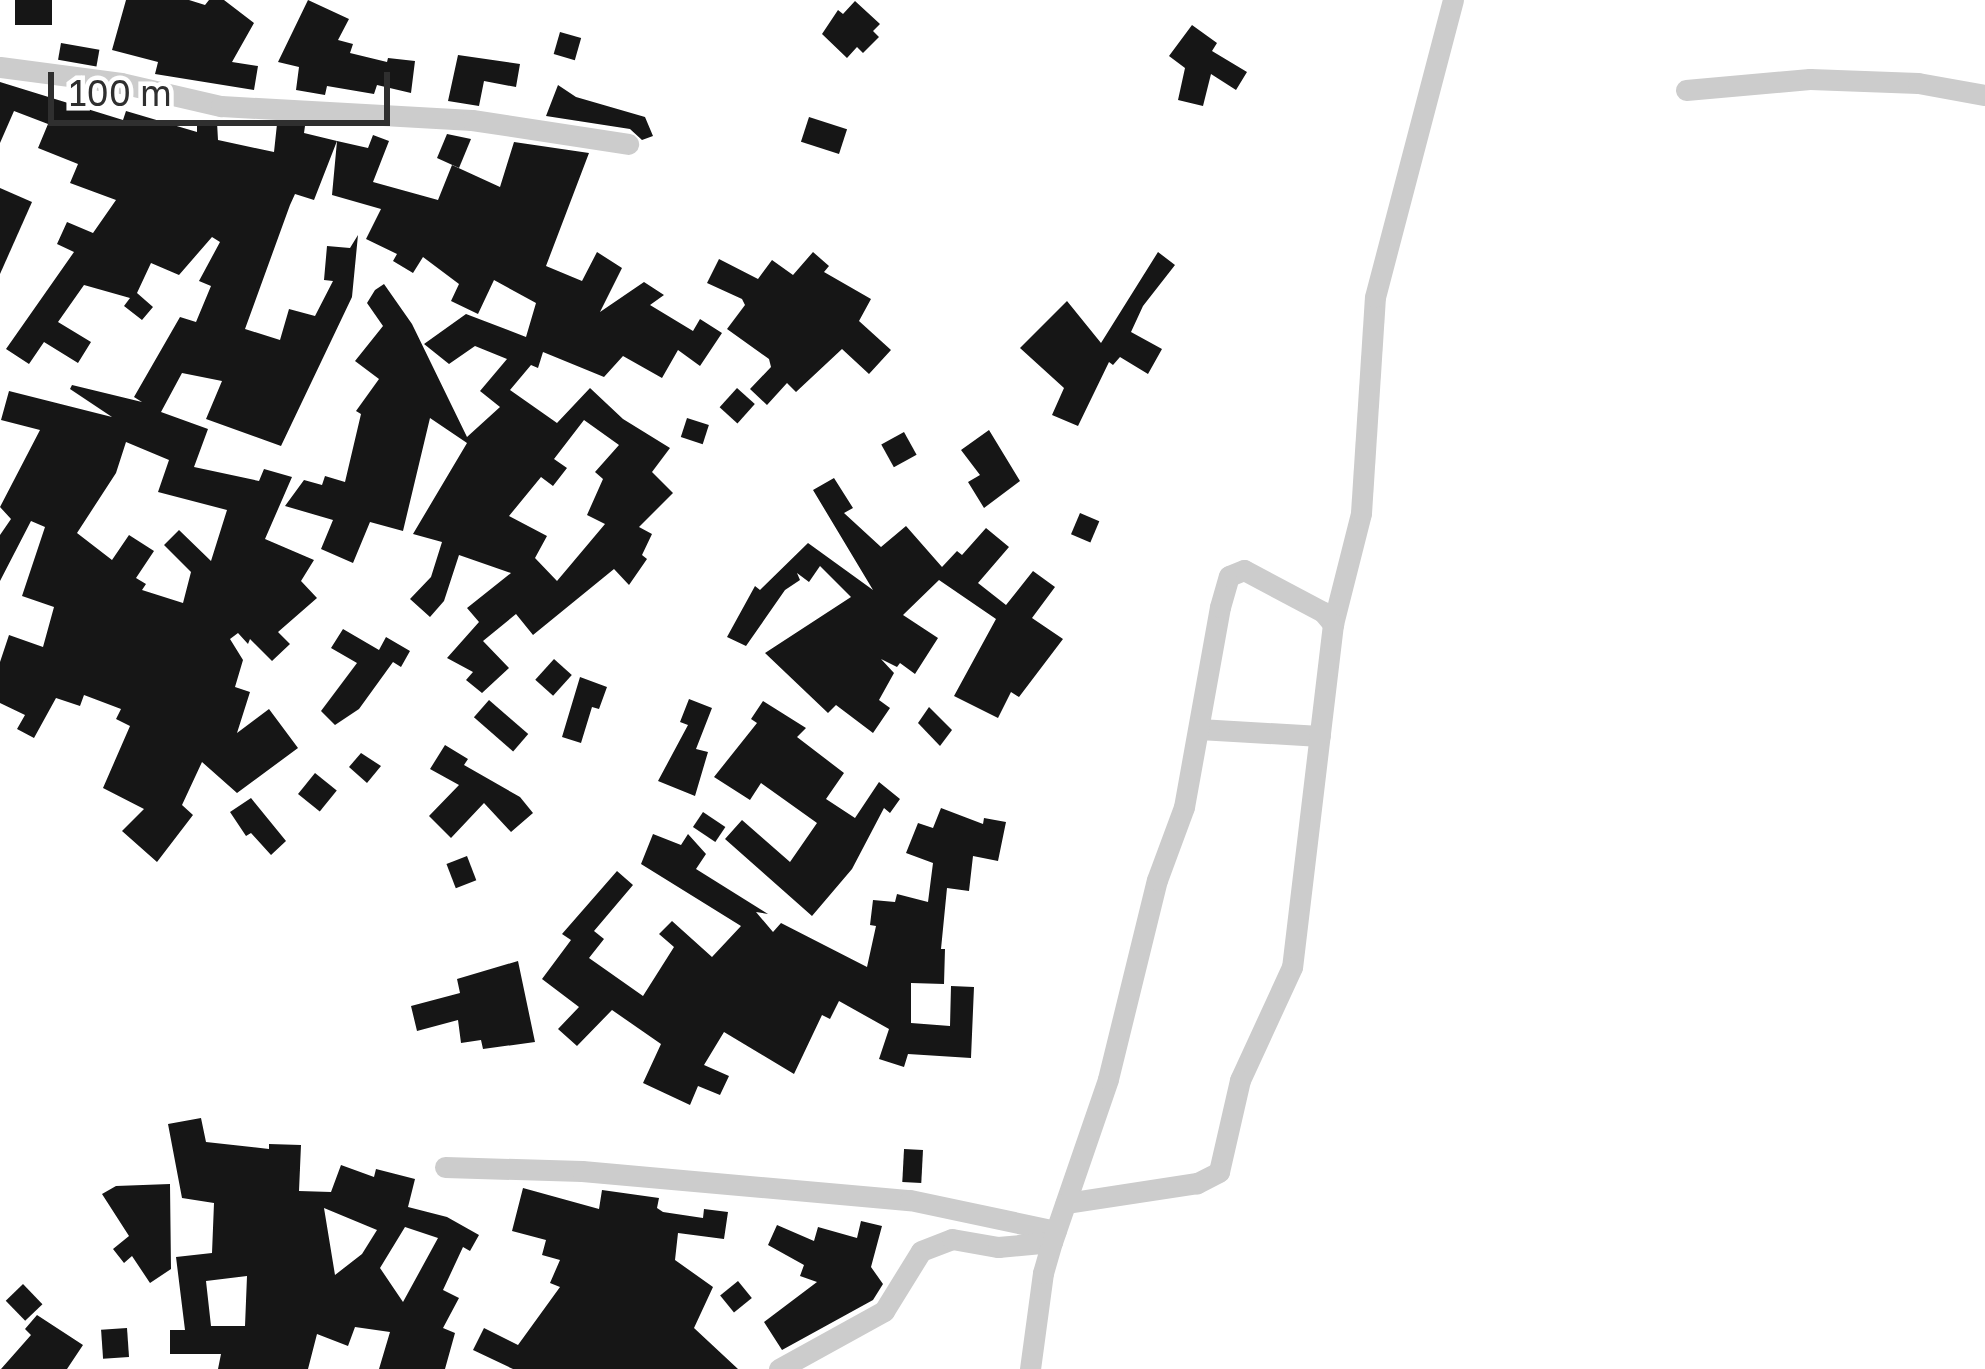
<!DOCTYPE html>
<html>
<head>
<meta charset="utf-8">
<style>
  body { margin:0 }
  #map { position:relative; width:1985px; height:1369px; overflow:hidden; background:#fff; font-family:"Golos Text",sans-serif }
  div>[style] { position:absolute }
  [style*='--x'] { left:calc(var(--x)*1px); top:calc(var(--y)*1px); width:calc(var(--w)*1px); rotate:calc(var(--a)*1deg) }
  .building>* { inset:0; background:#161616; transform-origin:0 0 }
  .street>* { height:21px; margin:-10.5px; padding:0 10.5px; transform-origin:10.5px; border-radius:10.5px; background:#ccc }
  span { translate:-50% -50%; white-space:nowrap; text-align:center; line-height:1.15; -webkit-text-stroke:12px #fff; paint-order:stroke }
  .scale { position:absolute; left:48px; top:72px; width:342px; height:54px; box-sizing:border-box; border:6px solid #2f2f2f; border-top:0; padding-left:15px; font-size:36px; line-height:42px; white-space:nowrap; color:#2f2f2f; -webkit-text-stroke:9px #fff; paint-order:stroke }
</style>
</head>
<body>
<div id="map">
  <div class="building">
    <div style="left:15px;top:0;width:37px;height:25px"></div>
    <div style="clip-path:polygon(126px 0,189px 0,205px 5px,209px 0,224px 0,254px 23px,232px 62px,258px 66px,254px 90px,155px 74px,158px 62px,112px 50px)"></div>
    <div style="clip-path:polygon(308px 0,349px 19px,338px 40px,353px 44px,350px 53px,387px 62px,388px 58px,415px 61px,411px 93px,377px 85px,374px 94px,327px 86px,325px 95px,296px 90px,299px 67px,278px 62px)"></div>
    <div style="clip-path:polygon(855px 1px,880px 24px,873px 31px,879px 37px,863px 53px,857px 47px,847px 58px,822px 34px,838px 10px,843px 14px)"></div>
    <div style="clip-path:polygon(1192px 25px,1217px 43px,1212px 51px,1247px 72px,1236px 90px,1211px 74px,1203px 106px,1178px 100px,1185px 68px,1169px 56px)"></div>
    <div style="left:560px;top:32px;width:22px;height:23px;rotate:16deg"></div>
    <div style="left:61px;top:43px;width:39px;height:17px;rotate:10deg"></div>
    <div style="clip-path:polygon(458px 55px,520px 64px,516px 87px,484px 81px,479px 106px,448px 101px)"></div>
    <div style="clip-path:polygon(evenodd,0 82px,123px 120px,126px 111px,197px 132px,197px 123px,217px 122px,218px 140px,274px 152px,277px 124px,305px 126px,304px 133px,337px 141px,314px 200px,295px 194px,290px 205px,245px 329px,280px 340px,289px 309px,315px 316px,333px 281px,324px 280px,327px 246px,350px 248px,358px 235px,352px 297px,281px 446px,206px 419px,222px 381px,182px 373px,161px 412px,208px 429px,194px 467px,259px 481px,264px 469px,292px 477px,265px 539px,314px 560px,301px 581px,317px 598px,278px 632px,290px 644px,272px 661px,250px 639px,248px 644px,238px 633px,230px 639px,243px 660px,235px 687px,250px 692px,237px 733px,269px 709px,298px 748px,237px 793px,202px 762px,182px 805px,193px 815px,157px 862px,122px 831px,144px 809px,103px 788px,130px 726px,116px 719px,121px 709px,84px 695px,80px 706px,56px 698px,34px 738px,17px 729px,25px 715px,0 703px,0 662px,9px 635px,43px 647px,54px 607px,22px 596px,45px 527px,31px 521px,0 581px,0 535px,11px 519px,0 507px,40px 430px,1px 420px,9px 391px,112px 417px,70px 389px,72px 385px,142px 402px,134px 397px,180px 317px,196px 322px,211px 286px,199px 281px,220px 242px,212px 237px,179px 275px,151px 263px,137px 293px,153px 307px,142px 320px,124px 306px,130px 298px,84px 285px,58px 322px,91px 342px,78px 363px,44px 342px,29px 364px,6px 349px,74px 252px,57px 244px,67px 222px,93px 233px,116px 200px,70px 183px,78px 164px,38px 148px,48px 124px,14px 111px,0 143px,0 82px,126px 442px,169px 460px,158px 492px,227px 510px,211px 561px,179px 530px,164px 545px,191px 572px,183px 603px,142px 590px,146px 584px,136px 578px,154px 551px,129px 535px,112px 560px,77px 533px,116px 473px,126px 442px)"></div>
    <div style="clip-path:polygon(558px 85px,576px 97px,645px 117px,653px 136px,642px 140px,630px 129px,546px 116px)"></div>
    <div style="left:809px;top:117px;width:40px;height:26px;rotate:18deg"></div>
    <div style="clip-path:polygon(447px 134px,471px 139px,459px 168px,437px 158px)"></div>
    <div style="clip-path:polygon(evenodd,373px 135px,389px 141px,373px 182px,438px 200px,452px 165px,500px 187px,514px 142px,589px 153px,546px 266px,582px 281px,597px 252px,622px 268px,600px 312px,644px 282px,664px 295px,650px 305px,693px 331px,700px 319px,722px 333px,700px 366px,678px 350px,662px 378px,623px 356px,604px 377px,543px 352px,538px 368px,531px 365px,510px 390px,557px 423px,590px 388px,623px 419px,670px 448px,652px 472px,673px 493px,639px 527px,652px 534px,642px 555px,647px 559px,629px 585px,614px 569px,533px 635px,516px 614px,483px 641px,509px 668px,482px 693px,466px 680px,473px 672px,447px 658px,479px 622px,467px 608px,511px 573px,459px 555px,444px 601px,430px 617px,410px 599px,431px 577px,442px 542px,413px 534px,467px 443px,430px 418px,403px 531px,370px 522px,353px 563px,321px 549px,333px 520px,285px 506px,304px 480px,322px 485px,325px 476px,345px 482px,361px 414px,356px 411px,379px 379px,355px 361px,383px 326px,367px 303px,375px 290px,384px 284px,412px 324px,467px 437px,500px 407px,480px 391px,507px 359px,475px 346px,449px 364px,424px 344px,466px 314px,526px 337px,536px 303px,494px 280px,478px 314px,451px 301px,459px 284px,423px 257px,413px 273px,393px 261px,397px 254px,366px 239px,381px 209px,332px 195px,337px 141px,368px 148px,373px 135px,584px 420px,619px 445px,595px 472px,603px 479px,587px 515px,605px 524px,557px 581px,535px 558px,547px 536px,509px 516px,541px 477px,553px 486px,567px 468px,554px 459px,584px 420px)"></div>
    <div style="clip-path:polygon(0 188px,32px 202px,0 274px)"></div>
    <div style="clip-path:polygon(813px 252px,829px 266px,824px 272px,871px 299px,859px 321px,891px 350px,869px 374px,842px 349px,796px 392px,787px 383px,767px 405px,750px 389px,771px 367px,769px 359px,727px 329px,745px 305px,742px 299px,707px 283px,719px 259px,758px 279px,772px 260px,793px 275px)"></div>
    <div style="clip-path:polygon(1158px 252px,1175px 265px,1143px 306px,1131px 332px,1162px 349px,1148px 374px,1120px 357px,1113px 365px,1109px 362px,1078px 426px,1052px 415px,1064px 388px,1020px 348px,1067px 301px,1101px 343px)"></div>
    <div style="left:737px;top:388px;width:24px;height:26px;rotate:42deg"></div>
    <div style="left:687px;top:418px;width:23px;height:20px;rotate:18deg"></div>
    <div style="clip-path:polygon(989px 430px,1020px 481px,984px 508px,968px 482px,980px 475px,961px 450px)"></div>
    <div style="left:904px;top:432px;width:26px;height:26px;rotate:61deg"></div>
    <div style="clip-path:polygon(834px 478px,853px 508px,844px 513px,881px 547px,906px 526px,942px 567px,957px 551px,962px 555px,986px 528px,1009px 547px,978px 583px,1006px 605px,1033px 571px,1055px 587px,1032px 618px,1063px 639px,1019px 697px,1011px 692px,998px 718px,954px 696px,996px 619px,939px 580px,903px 615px,938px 638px,915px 674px,900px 663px,897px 667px,881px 659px,894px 673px,879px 700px,890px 708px,873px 733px,836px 705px,828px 713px,765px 653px,851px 597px,820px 566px,809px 582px,797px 573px,800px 580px,785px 590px,746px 646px,727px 637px,755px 586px,760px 590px,808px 543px,873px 590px,813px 490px)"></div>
    <div style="left:1080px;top:513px;width:21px;height:23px;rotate:23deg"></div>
    <div style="clip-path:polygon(343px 629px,379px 650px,386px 637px,410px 651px,401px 667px,393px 662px,359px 709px,335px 725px,321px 711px,357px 663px,331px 648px)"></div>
    <div style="left:554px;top:659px;width:24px;height:28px;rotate:42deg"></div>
    <div style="clip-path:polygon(580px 677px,607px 687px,599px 709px,592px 707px,581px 743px,562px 737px)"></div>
    <div style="clip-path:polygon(689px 699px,712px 708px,696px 749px,708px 752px,695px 796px,658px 781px,688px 725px,680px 722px)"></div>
    <div style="left:489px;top:700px;width:52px;height:23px;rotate:41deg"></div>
    <div style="clip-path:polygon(763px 701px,806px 728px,797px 737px,844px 773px,826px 799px,855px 818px,879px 782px,900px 799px,890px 813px,884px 808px,852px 869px,812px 916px,725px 839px,742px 820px,790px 862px,817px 823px,761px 783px,750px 800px,714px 777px,757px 723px,751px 719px)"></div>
    <div style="clip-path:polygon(929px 707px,952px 730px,940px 746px,918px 723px)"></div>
    <div style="clip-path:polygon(445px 745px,468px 759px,464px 765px,520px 797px,533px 813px,511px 832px,484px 803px,451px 838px,429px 816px,459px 785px,430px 769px)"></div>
    <div style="clip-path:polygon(361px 753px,381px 766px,367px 783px,349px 767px)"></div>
    <div style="left:315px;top:773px;width:28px;height:27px;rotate:39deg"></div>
    <div style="clip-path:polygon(251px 798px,286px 841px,271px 855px,251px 833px,246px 836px,230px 812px)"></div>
    <div style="clip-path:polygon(941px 808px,983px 824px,984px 818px,1006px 822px,998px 861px,973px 856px,969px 891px,947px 888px,941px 949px,945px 949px,944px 984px,911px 983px,911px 1023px,950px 1026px,951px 986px,974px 987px,971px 1058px,908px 1054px,904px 1067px,879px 1059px,889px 1029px,839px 1001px,830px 1019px,822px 1015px,794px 1074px,724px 1032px,704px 1065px,729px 1076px,720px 1095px,698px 1086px,690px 1105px,643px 1083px,661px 1044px,612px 1010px,577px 1046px,558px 1029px,579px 1007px,542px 979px,571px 940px,562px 934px,617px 871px,633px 885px,594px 931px,604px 939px,589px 958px,643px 996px,674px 947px,659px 934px,672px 921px,712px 957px,741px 926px,641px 864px,653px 834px,681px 845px,688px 834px,706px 854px,696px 869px,768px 914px,756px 912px,773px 932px,781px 923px,867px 967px,876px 926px,870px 925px,873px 900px,895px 902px,897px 894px,928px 902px,933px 863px,906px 853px,918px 823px,933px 828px)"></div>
    <div style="left:703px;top:812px;width:27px;height:18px;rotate:34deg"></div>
    <div style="left:467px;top:856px;width:26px;height:22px;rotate:69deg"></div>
    <div style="clip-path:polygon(518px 961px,535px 1042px,483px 1049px,481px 1040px,461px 1043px,458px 1020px,417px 1031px,411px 1006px,460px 993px,457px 979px)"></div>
    <div style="clip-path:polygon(evenodd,201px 1118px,206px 1142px,269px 1149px,269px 1144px,301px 1145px,299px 1191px,331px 1192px,341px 1165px,374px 1177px,376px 1169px,415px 1179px,408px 1207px,447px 1217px,479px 1235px,470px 1251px,463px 1247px,443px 1290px,459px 1298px,443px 1328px,455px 1333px,445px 1369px,379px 1369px,390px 1332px,355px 1327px,348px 1346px,317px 1334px,308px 1369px,218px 1369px,221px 1354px,170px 1354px,170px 1330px,185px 1330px,176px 1257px,212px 1253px,214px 1203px,182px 1198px,168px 1124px,201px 1118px,324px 1208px,377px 1230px,362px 1254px,335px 1275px,324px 1208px,201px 1118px,405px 1227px,438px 1238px,403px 1302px,380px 1268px,405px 1227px,201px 1118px,247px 1276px,245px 1326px,211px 1326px,206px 1281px,247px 1276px)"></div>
    <div style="left:923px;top:1150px;width:33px;height:19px;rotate:93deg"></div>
    <div style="clip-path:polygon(170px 1184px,171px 1269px,150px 1283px,132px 1256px,124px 1263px,113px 1249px,129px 1236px,102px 1194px,116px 1186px)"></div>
    <div style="clip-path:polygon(523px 1188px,599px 1209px,602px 1190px,659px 1198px,657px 1208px,663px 1212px,703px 1218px,704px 1209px,728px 1212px,724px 1239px,678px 1233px,675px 1260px,713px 1287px,694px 1328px,738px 1369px,513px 1369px,473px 1350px,484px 1328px,518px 1345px,560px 1287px,550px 1283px,560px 1260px,542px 1255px,546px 1240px,512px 1231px)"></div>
    <div style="clip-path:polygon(861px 1221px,882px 1226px,871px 1267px,883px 1284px,873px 1300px,782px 1350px,764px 1322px,817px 1282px,800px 1276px,804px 1265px,768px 1245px,777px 1225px,814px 1241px,818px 1227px,857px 1238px)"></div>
    <div style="left:738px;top:1281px;width:22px;height:23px;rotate:51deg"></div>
    <div style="left:23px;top:1284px;width:28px;height:24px;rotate:46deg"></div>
    <div style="clip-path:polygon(37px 1315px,83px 1345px,67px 1369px,1px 1369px,31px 1335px,25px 1329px)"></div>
    <div style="left:127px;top:1328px;width:29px;height:26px;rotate:86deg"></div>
  </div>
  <div class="street">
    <div style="--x:0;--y:67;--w:122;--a:7.5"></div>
    <div style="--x:121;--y:83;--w:103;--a:13"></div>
    <div style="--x:221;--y:106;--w:251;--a:3.2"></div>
    <div style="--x:472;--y:120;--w:158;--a:8.7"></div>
    <div style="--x:1686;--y:90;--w:124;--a:-5.1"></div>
    <div style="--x:1810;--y:79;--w:108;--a:2.1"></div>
    <div style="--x:1918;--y:83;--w:68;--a:10.2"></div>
    <div style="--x:1333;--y:624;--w:114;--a:-75.8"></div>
    <div style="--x:1361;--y:513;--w:216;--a:-86.3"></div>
    <div style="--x:1375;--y:297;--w:307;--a:-75.3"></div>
    <div style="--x:1199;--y:729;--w:121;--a:3.3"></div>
    <div style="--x:445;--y:1167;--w:137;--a:1.7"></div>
    <div style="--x:582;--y:1171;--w:329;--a:5.1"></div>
    <div style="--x:910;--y:1200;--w:149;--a:12"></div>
    <div style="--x:779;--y:1369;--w:120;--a:-28.9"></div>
    <div style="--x:884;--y:1311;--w:70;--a:-58.3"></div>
    <div style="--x:921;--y:1251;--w:33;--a:-21"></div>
    <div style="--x:952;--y:1239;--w:47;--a:9.9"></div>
    <div style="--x:998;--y:1247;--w:54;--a:-5.3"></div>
    <div style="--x:1030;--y:1369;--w:97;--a:-82.3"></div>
    <div style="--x:1043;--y:1273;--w:32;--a:-74"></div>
    <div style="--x:1052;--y:1242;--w:172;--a:-71"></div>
    <div style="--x:1108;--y:1079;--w:205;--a:-76.2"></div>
    <div style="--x:1157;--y:880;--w:78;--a:-69.7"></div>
    <div style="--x:1184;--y:807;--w:203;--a:-79.8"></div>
    <div style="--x:1220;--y:607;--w:32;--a:-74"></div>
    <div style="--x:1229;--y:576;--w:16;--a:-22"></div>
    <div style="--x:1244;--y:570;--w:89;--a:28"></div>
    <div style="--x:1323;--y:612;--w:16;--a:50"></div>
    <div style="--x:1333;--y:624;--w:345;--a:96.8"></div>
    <div style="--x:1292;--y:967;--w:124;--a:114.7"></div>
    <div style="--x:1240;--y:1080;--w:94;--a:102.9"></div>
    <div style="--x:1219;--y:1172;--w:25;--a:153"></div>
    <div style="--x:1197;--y:1183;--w:133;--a:171.3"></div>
  </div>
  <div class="scale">100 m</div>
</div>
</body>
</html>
